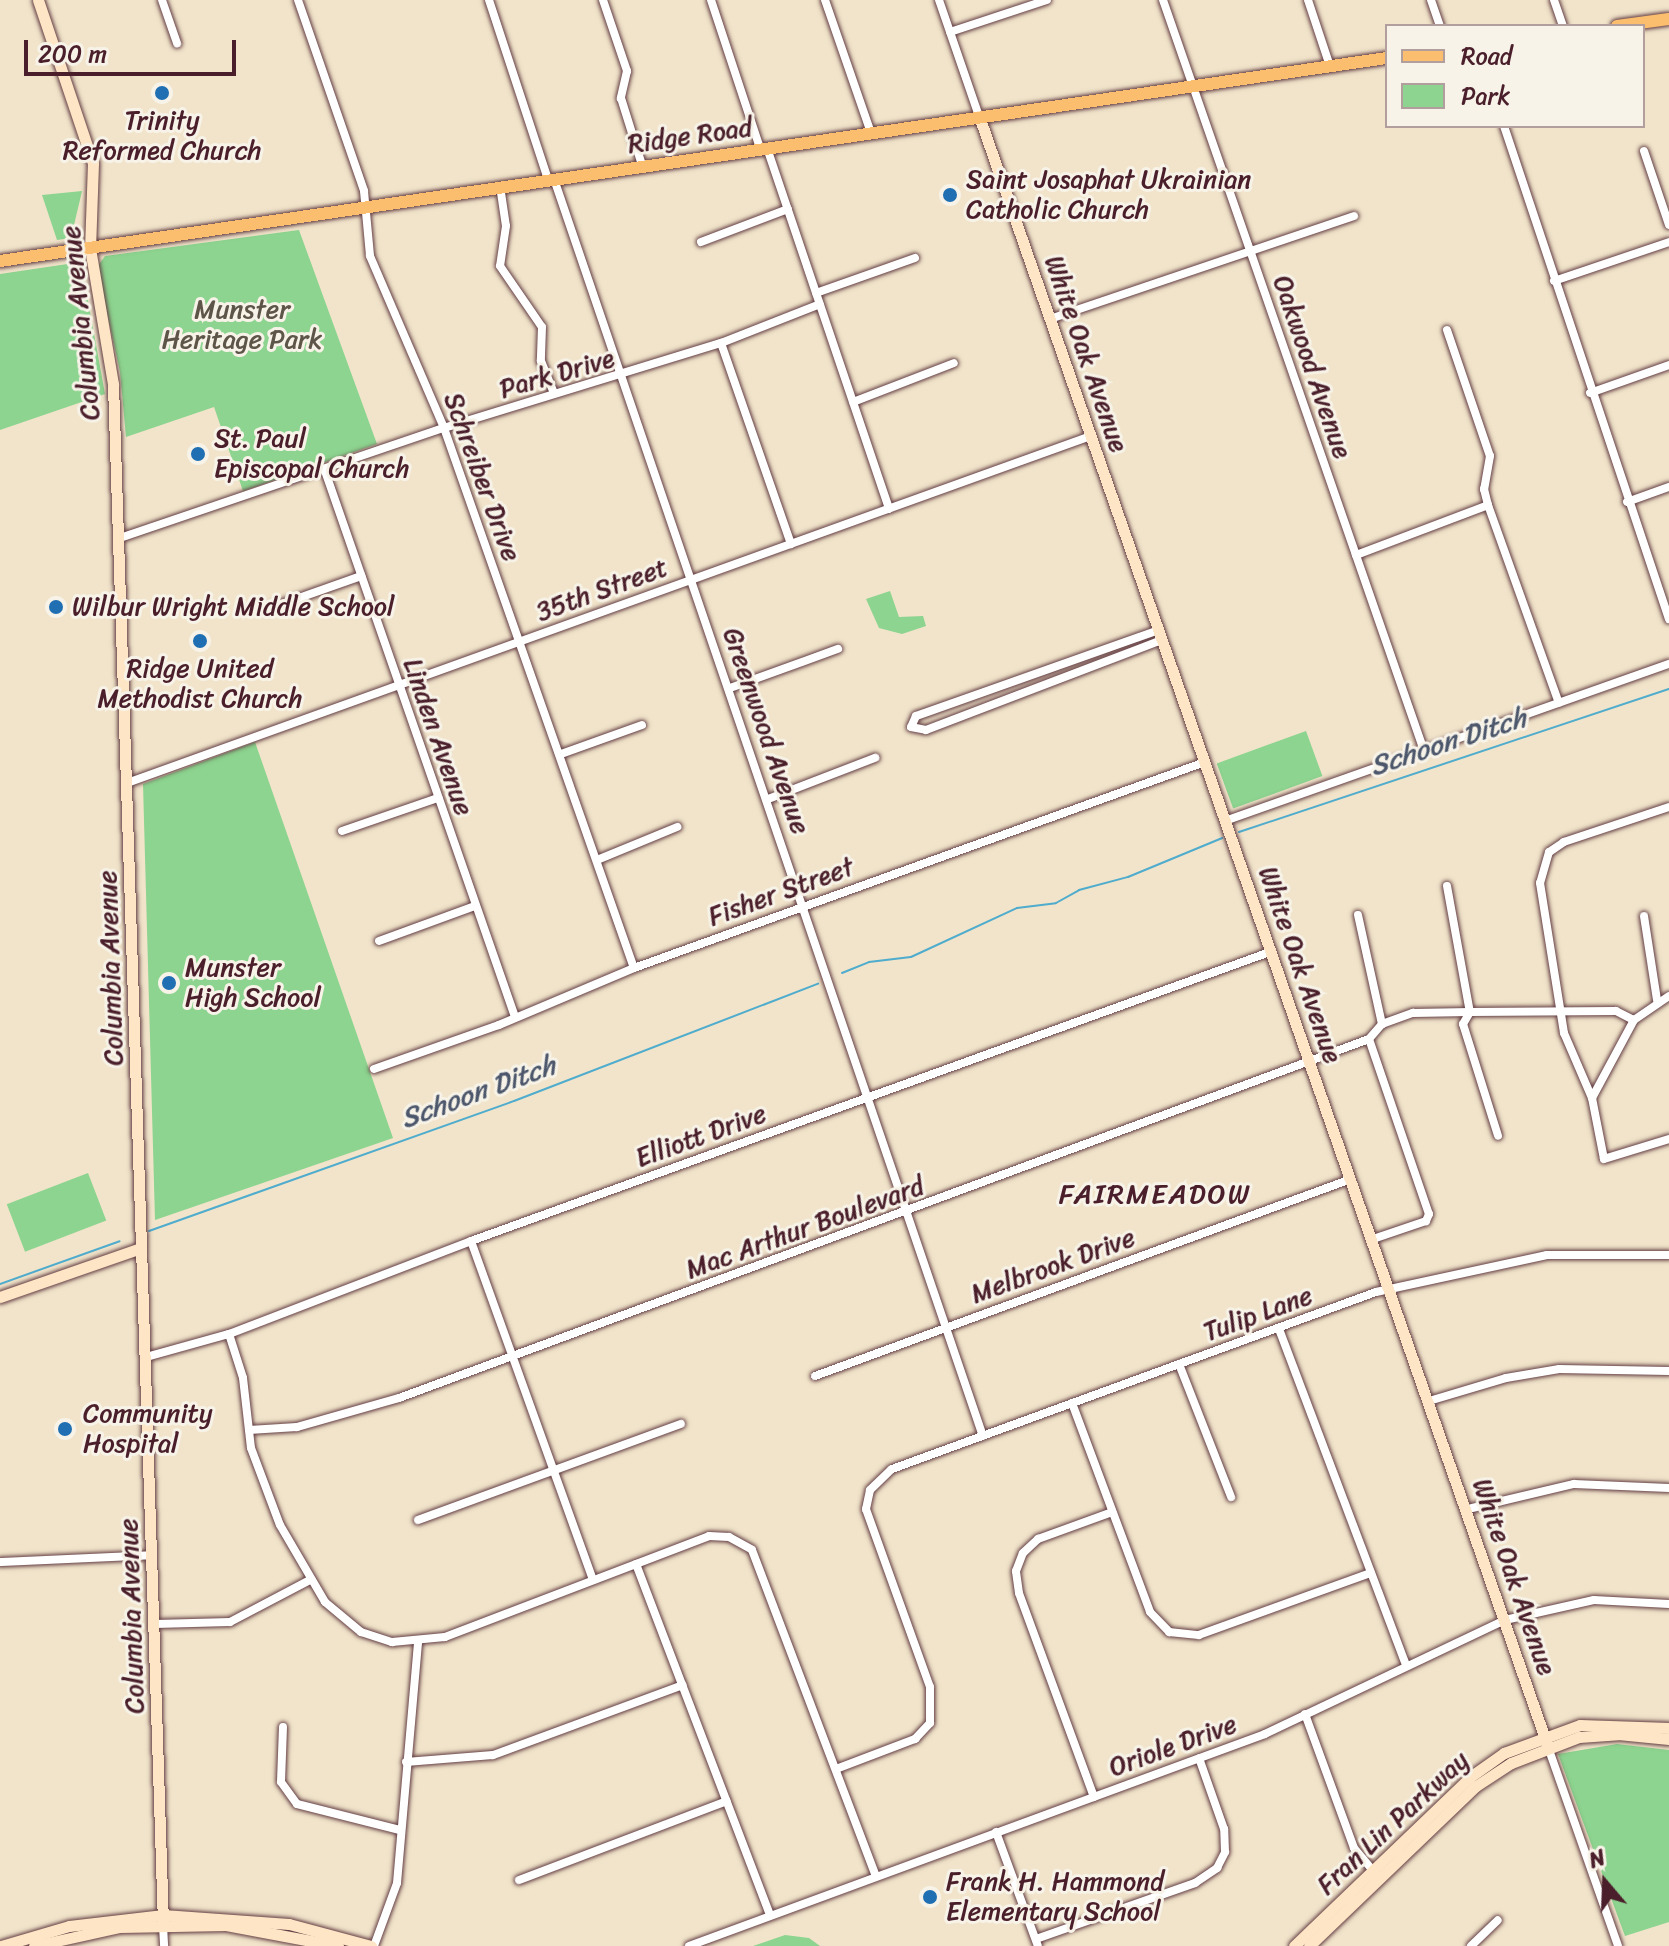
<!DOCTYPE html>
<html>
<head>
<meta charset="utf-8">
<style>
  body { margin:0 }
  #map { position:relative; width:1669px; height:1946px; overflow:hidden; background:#f1e4ca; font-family:Sriracha,sans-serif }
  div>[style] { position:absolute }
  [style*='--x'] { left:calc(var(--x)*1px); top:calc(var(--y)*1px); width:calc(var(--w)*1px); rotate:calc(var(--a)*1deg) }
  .green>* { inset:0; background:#8cd48f; transform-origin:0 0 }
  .stream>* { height:2px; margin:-1px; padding:0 1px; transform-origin:1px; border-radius:1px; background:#4faccd }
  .roads { filter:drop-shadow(0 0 2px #633d43) drop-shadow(0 0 2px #633d43) }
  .street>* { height:8px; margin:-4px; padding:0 4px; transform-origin:4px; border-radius:4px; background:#fff }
  .secondary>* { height:11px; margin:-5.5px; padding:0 5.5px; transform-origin:5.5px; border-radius:5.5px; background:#fde5c5 }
  .primary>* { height:12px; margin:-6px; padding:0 6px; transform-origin:6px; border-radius:6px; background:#fbbe6e }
  .dots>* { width:22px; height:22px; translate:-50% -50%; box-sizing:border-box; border:4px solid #f7f3e8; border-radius:50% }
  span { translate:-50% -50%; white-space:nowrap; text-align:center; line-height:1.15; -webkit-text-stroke:6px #f7f3e8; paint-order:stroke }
  .poi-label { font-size:26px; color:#4a1f2b }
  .left { translate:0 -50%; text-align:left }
  .street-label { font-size:26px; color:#4a1f2b }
  .park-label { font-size:26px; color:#5e5549 }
  .water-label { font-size:28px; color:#4c576c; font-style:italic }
  .neighbourhood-label { font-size:28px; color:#4a1f2b; letter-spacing:2px }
  .legend { position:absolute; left:1385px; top:24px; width:260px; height:104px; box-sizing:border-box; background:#f7f3e8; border:2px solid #b29e9c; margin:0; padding:10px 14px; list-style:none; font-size:24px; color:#4a1f2b }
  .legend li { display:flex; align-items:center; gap:16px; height:40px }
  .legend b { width:40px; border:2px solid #b29e9c }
  .north { position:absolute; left:1565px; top:1842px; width:80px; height:80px; -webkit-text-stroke:6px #f7f3e8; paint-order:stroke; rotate:341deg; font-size:22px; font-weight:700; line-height:32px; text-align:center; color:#4a1f2b }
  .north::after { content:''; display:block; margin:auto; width:28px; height:36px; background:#4a1f2b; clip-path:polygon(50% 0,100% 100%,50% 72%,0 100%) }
  .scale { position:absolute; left:24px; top:40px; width:212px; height:36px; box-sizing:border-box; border:4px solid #4a1f2b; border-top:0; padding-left:10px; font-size:24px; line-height:28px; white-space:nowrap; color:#4a1f2b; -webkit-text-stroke:6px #f7f3e8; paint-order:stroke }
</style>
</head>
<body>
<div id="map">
  <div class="green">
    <div style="clip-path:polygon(82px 191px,71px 238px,57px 240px,42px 195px)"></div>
    <div style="clip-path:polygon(299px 230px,377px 444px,243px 491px,214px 407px,126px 437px,120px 372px,97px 267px,105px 256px)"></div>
    <div style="clip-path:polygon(81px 262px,105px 394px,0 430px,0 274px)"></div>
    <div style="clip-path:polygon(890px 591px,899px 617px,923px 616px,926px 626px,902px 634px,879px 628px,866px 599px)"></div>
    <div style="left:1306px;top:731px;width:48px;height:95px;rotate:70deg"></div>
    <div style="clip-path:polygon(255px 742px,393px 1138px,155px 1220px,143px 784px)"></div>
    <div style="left:88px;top:1173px;width:51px;height:87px;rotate:69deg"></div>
    <div style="clip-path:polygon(1617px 1744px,1669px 1750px,1669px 1922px,1625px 1936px,1558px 1754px)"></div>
    <div style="clip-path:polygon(785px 1935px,809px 1938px,820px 1946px,753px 1946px)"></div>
  </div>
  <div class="stream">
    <div style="--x:1239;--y:832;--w:453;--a:-18.4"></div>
    <div style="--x:842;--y:973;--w:29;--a:-22"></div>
    <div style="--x:869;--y:962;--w:42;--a:-6.8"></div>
    <div style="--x:911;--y:957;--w:117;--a:-24.8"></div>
    <div style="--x:1017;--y:908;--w:39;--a:-7"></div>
    <div style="--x:1056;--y:903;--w:26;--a:-29"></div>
    <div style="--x:1079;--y:890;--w:51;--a:-14.9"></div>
    <div style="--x:1128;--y:877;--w:102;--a:-22.5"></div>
    <div style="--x:149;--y:1231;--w:387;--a:-19.6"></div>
    <div style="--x:514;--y:1101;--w:326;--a:-21.1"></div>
    <div style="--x:0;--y:1284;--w:127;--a:-19.7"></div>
  </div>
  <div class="roads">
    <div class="street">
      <div style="--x:162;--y:0;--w:46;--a:70.8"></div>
      <div style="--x:298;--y:0;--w:202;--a:70.9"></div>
      <div style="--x:364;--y:191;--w:65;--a:84.7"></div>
      <div style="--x:370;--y:256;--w:187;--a:66.7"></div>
      <div style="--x:444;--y:428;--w:572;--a:70.62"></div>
      <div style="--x:489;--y:0;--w:188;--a:71.8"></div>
      <div style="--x:603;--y:0;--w:75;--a:71.3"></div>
      <div style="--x:627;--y:71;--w:28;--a:103"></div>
      <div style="--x:621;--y:98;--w:70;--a:72.6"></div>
      <div style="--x:711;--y:0;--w:156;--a:71.7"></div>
      <div style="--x:825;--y:0;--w:141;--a:70.9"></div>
      <div style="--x:939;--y:0;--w:123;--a:71"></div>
      <div style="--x:1163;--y:0;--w:792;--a:70.83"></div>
      <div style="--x:1308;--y:0;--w:70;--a:71.6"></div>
      <div style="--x:1431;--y:0;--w:28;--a:71"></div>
      <div style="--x:1554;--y:0;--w:28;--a:71"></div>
      <div style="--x:950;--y:32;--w:102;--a:-18.3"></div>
      <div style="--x:1504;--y:126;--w:520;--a:71.5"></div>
      <div style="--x:767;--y:148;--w:381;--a:71.3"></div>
      <div style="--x:1644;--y:151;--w:78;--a:71.3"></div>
      <div style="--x:554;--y:179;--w:1328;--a:71.16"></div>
      <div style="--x:500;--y:186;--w:40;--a:81.5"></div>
      <div style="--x:506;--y:226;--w:40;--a:98.5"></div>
      <div style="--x:500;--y:266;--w:74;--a:55.5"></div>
      <div style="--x:542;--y:327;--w:34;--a:92"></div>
      <div style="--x:541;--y:361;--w:35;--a:68"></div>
      <div style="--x:701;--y:242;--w:93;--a:-20.8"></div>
      <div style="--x:1554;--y:281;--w:121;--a:-18.7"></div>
      <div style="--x:816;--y:293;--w:105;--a:-19.5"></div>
      <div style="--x:1050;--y:319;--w:321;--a:-18.7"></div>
      <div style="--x:1447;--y:330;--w:133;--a:71.2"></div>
      <div style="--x:1490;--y:456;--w:34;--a:100"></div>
      <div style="--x:1484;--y:489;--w:16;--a:76"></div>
      <div style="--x:1488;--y:505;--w:210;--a:70.3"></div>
      <div style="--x:721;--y:343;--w:213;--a:70.8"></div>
      <div style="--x:1590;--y:393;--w:84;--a:-19.5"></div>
      <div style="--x:853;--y:402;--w:108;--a:-21.1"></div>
      <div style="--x:325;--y:471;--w:578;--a:70.81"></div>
      <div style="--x:1627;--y:502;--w:45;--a:-19.7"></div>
      <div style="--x:120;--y:538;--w:342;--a:-18.8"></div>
      <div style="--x:444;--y:428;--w:290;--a:-17.1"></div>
      <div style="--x:721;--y:343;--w:106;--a:-21.5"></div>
      <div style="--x:1356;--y:555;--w:141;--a:-20.7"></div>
      <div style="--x:268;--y:609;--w:99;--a:-19.5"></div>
      <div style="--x:1159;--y:630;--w:258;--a:160.5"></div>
      <div style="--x:916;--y:716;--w:12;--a:114"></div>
      <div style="--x:911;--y:727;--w:15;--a:11"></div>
      <div style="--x:926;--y:730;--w:253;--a:-20.9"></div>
      <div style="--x:730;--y:688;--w:115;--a:-19.9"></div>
      <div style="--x:561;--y:754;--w:86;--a:-19.7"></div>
      <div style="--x:127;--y:783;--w:1025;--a:-19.8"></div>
      <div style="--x:768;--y:799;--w:115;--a:-21"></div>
      <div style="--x:1669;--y:807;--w:111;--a:161.6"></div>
      <div style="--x:1564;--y:842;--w:18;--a:146"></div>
      <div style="--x:1549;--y:852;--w:32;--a:106"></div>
      <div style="--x:1540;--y:883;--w:152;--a:80.9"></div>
      <div style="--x:1564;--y:1033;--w:71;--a:66.7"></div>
      <div style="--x:1592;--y:1098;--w:62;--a:78.9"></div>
      <div style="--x:1604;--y:1159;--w:68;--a:-17.1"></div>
      <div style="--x:1225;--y:821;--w:471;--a:-19.5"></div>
      <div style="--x:342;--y:831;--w:102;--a:-19"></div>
      <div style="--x:597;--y:860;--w:87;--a:-22.4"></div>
      <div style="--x:1447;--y:886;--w:128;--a:79.7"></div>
      <div style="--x:1470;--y:1012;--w:14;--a:120"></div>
      <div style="--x:1463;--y:1024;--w:117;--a:72.6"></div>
      <div style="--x:1358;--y:915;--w:112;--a:77.6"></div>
      <div style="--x:1382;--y:1024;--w:20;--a:131"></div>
      <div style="--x:1369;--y:1039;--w:185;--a:71.1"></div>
      <div style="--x:1429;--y:1214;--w:8;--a:113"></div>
      <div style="--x:1426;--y:1221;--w:56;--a:161.2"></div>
      <div style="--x:1644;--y:916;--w:85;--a:81.2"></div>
      <div style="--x:379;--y:941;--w:102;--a:-20"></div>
      <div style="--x:1382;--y:1024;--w:33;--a:-20"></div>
      <div style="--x:1413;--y:1013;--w:57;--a:-1"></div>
      <div style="--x:1470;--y:1012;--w:146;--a:-0.4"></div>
      <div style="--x:1616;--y:1011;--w:20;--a:27"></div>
      <div style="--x:374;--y:1069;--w:133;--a:-19.4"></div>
      <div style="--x:499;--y:1025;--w:147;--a:-22.9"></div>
      <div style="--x:634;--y:968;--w:607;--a:-19.84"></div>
      <div style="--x:1592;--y:1098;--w:89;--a:-61.7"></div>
      <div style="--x:1634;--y:1020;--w:42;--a:-34.4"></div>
      <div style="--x:471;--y:1241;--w:360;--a:70.2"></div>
      <div style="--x:1279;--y:1329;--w:357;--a:69.3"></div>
      <div style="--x:229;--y:1334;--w:46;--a:72.3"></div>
      <div style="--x:243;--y:1378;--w:70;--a:83.5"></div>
      <div style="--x:251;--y:1448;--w:82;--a:69.4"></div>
      <div style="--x:280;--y:1525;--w:89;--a:59.7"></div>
      <div style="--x:325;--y:1602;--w:47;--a:39.8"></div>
      <div style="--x:361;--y:1632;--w:33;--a:18"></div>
      <div style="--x:392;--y:1642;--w:53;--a:-5.4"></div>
      <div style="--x:445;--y:1637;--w:283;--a:-20.9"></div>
      <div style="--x:709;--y:1536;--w:20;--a:3"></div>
      <div style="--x:729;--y:1537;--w:26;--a:29"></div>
      <div style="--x:752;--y:1550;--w:349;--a:69.2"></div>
      <div style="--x:146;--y:1357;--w:86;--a:-15.5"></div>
      <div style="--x:229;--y:1334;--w:259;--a:-21"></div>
      <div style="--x:471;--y:1241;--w:850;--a:-19.89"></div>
      <div style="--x:1179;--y:1364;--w:143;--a:68.6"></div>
      <div style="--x:815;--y:1376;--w:571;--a:-20.18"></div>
      <div style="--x:1429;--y:1401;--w:80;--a:-16.6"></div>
      <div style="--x:1506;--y:1378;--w:54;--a:-9.6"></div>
      <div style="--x:1559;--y:1369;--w:110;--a:1"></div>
      <div style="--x:1072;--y:1403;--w:223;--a:69.5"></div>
      <div style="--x:1150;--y:1612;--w:28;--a:46"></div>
      <div style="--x:1169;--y:1632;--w:30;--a:6"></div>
      <div style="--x:1199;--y:1635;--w:182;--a:-19.9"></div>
      <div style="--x:249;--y:1430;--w:48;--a:-3.6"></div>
      <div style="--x:297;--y:1427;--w:106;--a:-15.9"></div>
      <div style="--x:399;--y:1398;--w:1034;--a:-20.31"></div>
      <div style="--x:1468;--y:1509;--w:109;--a:-13.3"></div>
      <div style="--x:1574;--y:1484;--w:95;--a:2.4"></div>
      <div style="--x:418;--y:1520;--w:280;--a:-20.1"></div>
      <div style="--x:0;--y:1562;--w:152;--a:-2.6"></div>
      <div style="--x:636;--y:1564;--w:376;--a:69.1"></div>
      <div style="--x:155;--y:1624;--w:75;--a:-1.5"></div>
      <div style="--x:230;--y:1622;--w:90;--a:-27.7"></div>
      <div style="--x:1305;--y:1714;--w:143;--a:69.9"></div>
      <div style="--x:1354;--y:1848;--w:33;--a:50"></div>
      <div style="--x:283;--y:1727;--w:55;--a:92.1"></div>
      <div style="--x:281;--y:1782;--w:27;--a:54"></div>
      <div style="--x:297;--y:1804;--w:106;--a:14.2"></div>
      <div style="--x:1548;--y:1747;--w:211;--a:70.6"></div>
      <div style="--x:406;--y:1762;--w:87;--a:-4.6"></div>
      <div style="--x:493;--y:1755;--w:202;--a:-20.2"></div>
      <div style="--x:836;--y:1769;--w:85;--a:-20.8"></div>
      <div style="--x:915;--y:1739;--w:22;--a:-47"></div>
      <div style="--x:930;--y:1723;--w:36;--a:-90"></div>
      <div style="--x:930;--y:1687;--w:189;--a:-109.8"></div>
      <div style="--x:866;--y:1509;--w:19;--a:-78"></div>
      <div style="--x:870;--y:1490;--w:30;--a:-44"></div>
      <div style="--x:892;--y:1469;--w:515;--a:-20.09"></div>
      <div style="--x:1376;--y:1292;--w:175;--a:-12.2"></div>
      <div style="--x:1547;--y:1255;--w:122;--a:0"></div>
      <div style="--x:1094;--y:1797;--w:217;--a:-110.2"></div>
      <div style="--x:1019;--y:1593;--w:22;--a:-98"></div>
      <div style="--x:1016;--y:1571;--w:19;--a:-69"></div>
      <div style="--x:1023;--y:1553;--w:21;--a:-43"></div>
      <div style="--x:1038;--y:1539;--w:79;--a:-20"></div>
      <div style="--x:996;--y:1832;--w:121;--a:69.8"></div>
      <div style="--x:519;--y:1880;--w:222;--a:-20.8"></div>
      <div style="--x:163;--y:1925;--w:21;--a:87"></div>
      <div style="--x:1036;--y:1939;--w:169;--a:-19.4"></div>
      <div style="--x:1195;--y:1883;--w:27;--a:-34"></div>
      <div style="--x:1217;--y:1868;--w:18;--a:-63"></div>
      <div style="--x:1225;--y:1852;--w:23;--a:-92"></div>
      <div style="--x:1224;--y:1829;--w:75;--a:-109.4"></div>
      <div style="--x:374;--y:1946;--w:67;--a:-69.9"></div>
      <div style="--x:397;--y:1883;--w:242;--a:-85"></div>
      <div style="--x:689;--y:1946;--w:614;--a:-20.21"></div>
      <div style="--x:1265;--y:1734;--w:266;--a:-25.4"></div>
      <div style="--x:1505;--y:1620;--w:91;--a:-12.7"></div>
      <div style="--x:1594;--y:1600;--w:75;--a:3.1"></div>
      <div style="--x:1471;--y:1946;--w:37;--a:-44"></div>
    </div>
    <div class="secondary">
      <div style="--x:38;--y:0;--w:172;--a:71.4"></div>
      <div style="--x:93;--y:163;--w:85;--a:92"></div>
      <div style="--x:90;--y:248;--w:138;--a:80.4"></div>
      <div style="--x:113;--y:384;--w:1542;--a:88.14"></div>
      <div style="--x:979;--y:116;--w:1727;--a:70.77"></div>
      <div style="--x:0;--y:1297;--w:149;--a:-19.2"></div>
      <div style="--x:1;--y:1946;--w:71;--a:-16.4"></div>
      <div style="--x:69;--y:1926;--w:95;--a:-6.7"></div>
      <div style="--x:163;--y:1915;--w:126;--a:4.1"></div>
      <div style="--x:289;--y:1924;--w:85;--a:15"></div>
      <div style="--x:34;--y:1946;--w:88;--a:-12.5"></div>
      <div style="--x:120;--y:1927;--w:106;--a:-1.1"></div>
      <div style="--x:226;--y:1925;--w:114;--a:10.6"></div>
      <div style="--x:1294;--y:1946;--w:244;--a:-43.8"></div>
      <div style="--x:1470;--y:1777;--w:42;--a:-35.2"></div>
      <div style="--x:1504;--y:1753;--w:81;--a:-20.2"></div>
      <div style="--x:1580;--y:1725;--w:89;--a:1.9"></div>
      <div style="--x:1309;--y:1946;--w:231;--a:-43.8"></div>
      <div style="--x:1476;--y:1786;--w:42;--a:-33.3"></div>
      <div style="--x:1511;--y:1763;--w:73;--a:-20.9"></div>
      <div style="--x:1579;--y:1737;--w:39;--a:-4"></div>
      <div style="--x:1618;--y:1734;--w:51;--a:5.6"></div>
    </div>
    <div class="primary">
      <div style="--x:1617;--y:26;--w:52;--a:-7.7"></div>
      <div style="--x:0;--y:261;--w:1402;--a:-8.33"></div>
    </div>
  </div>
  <div class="dots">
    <div style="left:162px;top:93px;background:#1f6fb2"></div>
    <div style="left:950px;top:195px;background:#1f6fb2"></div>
    <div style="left:198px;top:454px;background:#1f6fb2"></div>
    <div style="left:56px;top:607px;background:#1f6fb2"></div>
    <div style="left:200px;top:641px;background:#1f6fb2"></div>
    <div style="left:169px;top:983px;background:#1f6fb2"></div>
    <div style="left:65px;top:1429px;background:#1f6fb2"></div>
    <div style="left:930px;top:1897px;background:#1f6fb2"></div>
  </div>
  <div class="poi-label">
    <span style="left:162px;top:136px">Trinity<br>Reformed Church</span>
    <span class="left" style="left:966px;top:195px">Saint Josaphat Ukrainian<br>Catholic Church</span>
    <span class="left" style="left:214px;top:454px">St. Paul<br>Episcopal Church</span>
    <span class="left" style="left:72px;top:607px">Wilbur Wright Middle School</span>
    <span style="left:200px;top:684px">Ridge United<br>Methodist Church</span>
    <span class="left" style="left:185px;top:983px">Munster<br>High School</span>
    <span class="left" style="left:83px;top:1429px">Community<br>Hospital</span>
    <span class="left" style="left:946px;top:1897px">Frank H. Hammond<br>Elementary School</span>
  </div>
  <div class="street-label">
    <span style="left:690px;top:136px;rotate:-8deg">Ridge Road</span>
    <span style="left:81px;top:323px;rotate:-96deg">Columbia Avenue</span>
    <span style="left:1086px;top:354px;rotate:71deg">White Oak Avenue</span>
    <span style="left:1312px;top:367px;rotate:71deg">Oakwood Avenue</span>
    <span style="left:557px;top:374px;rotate:-16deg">Park Drive</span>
    <span style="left:482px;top:477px;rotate:70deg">Schreiber Drive</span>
    <span style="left:602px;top:590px;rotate:-20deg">35th Street</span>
    <span style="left:766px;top:731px;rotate:71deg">Greenwood Avenue</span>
    <span style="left:438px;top:737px;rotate:71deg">Linden Avenue</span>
    <span style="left:781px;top:892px;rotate:-20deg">Fisher Street</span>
    <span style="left:1300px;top:965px;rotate:71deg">White Oak Avenue</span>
    <span style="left:111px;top:968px;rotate:-92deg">Columbia Avenue</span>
    <span style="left:701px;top:1136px;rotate:-20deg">Elliott Drive</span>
    <span style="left:805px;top:1228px;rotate:-20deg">Mac Arthur Boulevard</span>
    <span style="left:1053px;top:1266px;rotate:-20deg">Melbrook Drive</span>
    <span style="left:1258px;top:1314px;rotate:-20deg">Tulip Lane</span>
    <span style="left:1514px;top:1577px;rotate:71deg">White Oak Avenue</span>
    <span style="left:132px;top:1616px;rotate:-92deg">Columbia Avenue</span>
    <span style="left:1173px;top:1746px;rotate:-20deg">Oriole Drive</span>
    <span style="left:1393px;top:1823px;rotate:-43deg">Fran Lin Parkway</span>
  </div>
  <div class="park-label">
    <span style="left:242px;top:325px">Munster<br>Heritage Park</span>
  </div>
  <div class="water-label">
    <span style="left:1448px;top:742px;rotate:-18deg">Schoon Ditch</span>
    <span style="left:478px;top:1092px;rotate:-20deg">Schoon Ditch</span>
  </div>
  <div class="neighbourhood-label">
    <span style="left:1155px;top:1194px">FAIRMEADOW</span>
  </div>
  <ul class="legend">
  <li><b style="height:10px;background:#fbbe6e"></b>Road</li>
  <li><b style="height:22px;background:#8cd48f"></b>Park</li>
  </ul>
  <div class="north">N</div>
  <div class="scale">200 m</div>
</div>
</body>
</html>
